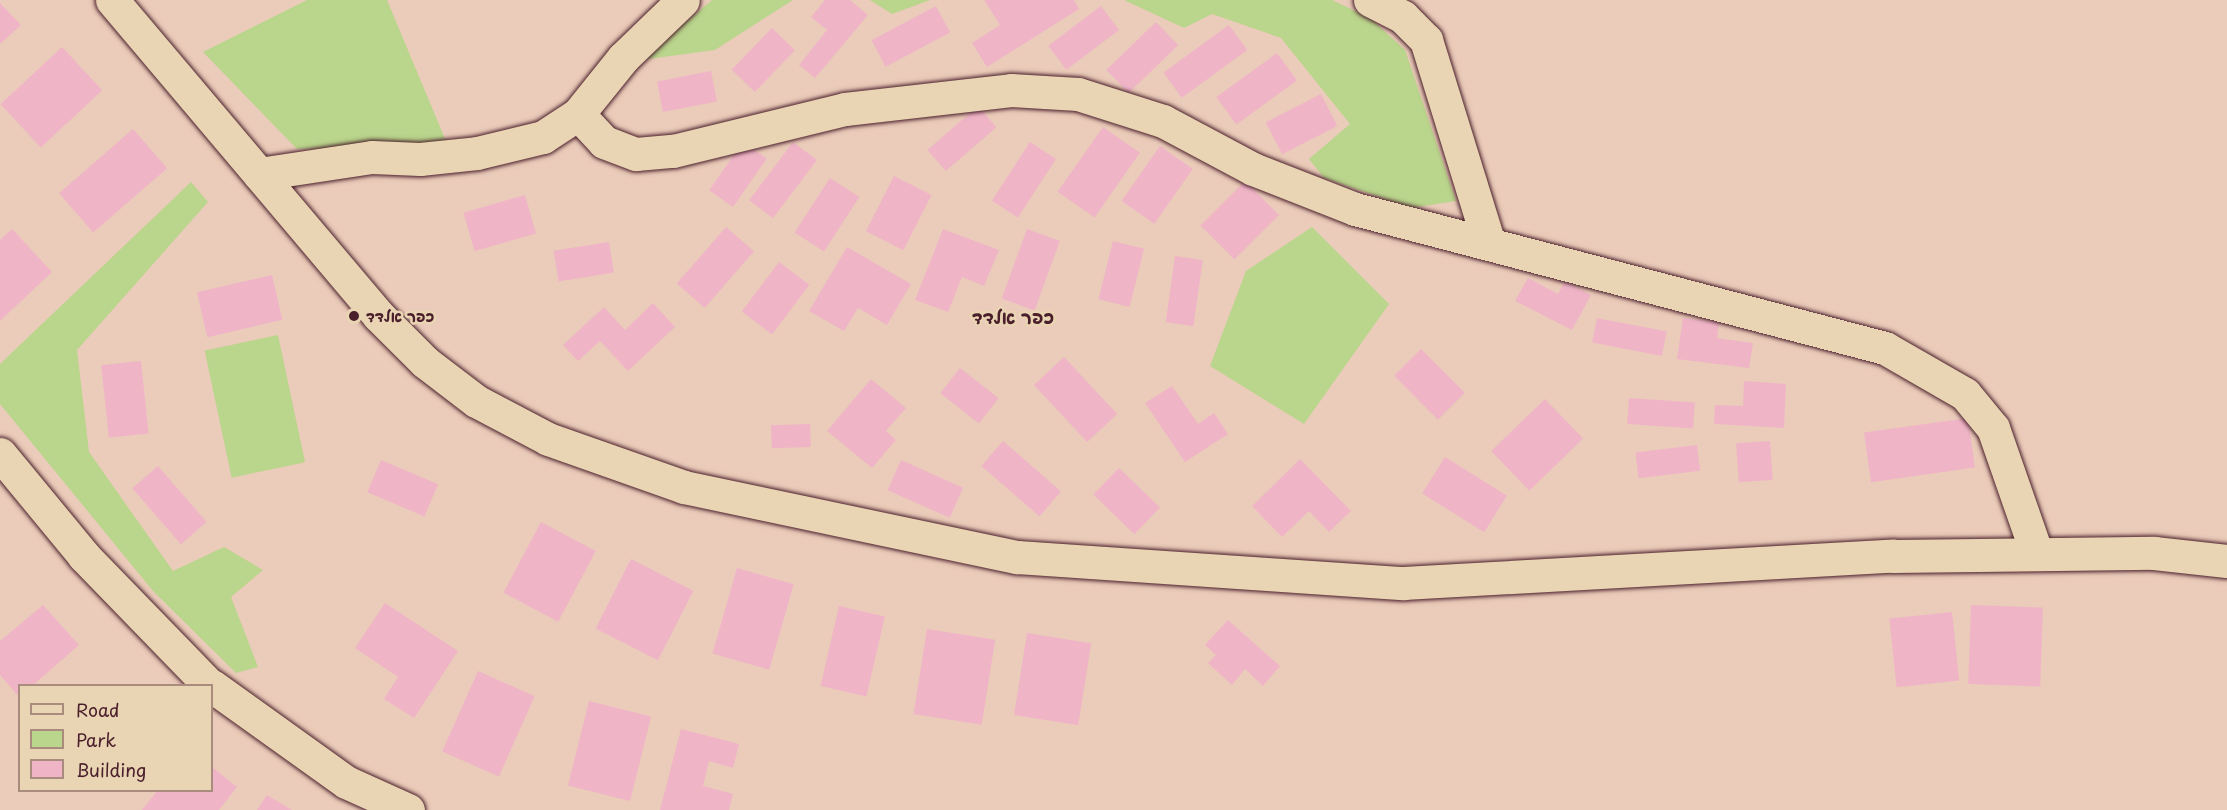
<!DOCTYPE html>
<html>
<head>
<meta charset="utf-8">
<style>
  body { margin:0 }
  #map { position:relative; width:2227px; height:810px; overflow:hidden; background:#ebcbb9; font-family:"Playpen Sans","Playpen Sans Hebrew",sans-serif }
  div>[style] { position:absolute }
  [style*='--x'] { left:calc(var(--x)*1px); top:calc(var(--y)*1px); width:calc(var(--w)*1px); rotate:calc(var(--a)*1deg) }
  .green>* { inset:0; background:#bad58c; transform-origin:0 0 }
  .building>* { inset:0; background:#efb5c7; transform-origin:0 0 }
  .roads { filter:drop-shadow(0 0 2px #4a1f2b) drop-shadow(0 0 2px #4a1f2b) }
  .street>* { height:33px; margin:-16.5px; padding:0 16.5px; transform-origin:16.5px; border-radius:16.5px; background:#e9d4b3 }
  .secondary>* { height:33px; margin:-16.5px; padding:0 16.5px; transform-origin:16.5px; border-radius:16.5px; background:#e9d4b3 }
  .dots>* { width:16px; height:16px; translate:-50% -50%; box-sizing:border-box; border:3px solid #e9d4b3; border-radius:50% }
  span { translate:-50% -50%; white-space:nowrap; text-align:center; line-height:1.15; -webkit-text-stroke:5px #e9d4b3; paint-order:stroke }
  .poi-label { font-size:15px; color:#4a1f2b; font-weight:700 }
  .left { translate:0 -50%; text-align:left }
  .quarter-label { font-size:18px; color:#4a1f2b; font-weight:700 }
  .legend { position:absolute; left:18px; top:684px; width:195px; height:108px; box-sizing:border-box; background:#e9d4b3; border:2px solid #a98c7d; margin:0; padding:8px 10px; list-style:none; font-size:18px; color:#4a1f2b }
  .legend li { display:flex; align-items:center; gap:12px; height:30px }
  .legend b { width:30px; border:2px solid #a98c7d }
</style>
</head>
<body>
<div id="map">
  <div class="green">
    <div style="clip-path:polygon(307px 0,387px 0,448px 146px,297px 149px,203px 52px)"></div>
    <div style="clip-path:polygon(712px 0,793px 0,715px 50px,641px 60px)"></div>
    <div style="clip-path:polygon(870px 0,930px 0,892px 14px)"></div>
    <div style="clip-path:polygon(1124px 0,1332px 0,1370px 18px,1405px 50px,1456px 201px,1411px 208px,1324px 178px,1309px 159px,1350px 124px,1281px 38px,1212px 14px,1184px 28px)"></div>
    <div style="clip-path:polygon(191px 182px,208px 202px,77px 350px,89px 452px,173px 571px,224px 547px,263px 570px,231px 597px,258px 667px,236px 673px,153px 591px,0 404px,0 364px)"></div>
    <div style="clip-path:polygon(1312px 227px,1389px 304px,1304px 424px,1210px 366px,1246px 271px)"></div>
    <div style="left:278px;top:335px;width:130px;height:75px;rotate:78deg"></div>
  </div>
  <div class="building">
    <div style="clip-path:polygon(825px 0,850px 0,868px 15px,815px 78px,799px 65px,827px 30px,811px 17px)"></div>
    <div style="clip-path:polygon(984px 0,1074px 0,1079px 9px,987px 67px,972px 43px,1000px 25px)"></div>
    <div style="clip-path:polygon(0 3px,21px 25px,0 44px)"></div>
    <div style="left:936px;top:6px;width:30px;height:73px;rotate:62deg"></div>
    <div style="left:1101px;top:6px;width:30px;height:66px;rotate:53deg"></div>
    <div style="left:1156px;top:22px;width:32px;height:69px;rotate:46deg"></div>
    <div style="left:1229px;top:25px;width:31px;height:81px;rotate:54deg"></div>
    <div style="left:772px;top:28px;width:32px;height:58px;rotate:44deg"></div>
    <div style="left:62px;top:47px;width:59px;height:84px;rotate:47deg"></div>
    <div style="left:1277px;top:53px;width:34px;height:75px;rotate:54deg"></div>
    <div style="left:711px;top:71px;width:31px;height:55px;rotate:79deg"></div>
    <div style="left:1321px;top:94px;width:36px;height:62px;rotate:63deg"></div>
    <div style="left:978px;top:106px;width:28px;height:67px;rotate:49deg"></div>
    <div style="left:1103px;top:127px;width:45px;height:79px;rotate:35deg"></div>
    <div style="left:133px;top:129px;width:52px;height:98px;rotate:49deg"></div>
    <div style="left:743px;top:142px;width:29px;height:59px;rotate:35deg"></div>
    <div style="left:793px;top:142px;width:30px;height:73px;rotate:37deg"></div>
    <div style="left:1030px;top:142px;width:31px;height:70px;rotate:33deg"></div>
    <div style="left:1160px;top:146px;width:40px;height:67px;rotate:35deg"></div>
    <div style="left:894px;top:176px;width:42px;height:62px;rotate:27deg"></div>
    <div style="left:830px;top:178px;width:35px;height:65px;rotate:33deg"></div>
    <div style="left:1245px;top:181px;width:48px;height:63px;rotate:45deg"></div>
    <div style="left:525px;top:195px;width:40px;height:64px;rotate:74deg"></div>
    <div style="left:726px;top:227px;width:37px;height:75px;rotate:41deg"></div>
    <div style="clip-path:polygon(12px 229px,52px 272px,0 321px,0 240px)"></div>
    <div style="clip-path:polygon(943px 229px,999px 250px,984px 286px,962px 277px,948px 312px,915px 300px)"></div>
    <div style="left:1027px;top:229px;width:35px;height:74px;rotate:20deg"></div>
    <div style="left:1113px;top:241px;width:32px;height:60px;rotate:14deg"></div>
    <div style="left:609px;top:242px;width:31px;height:56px;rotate:81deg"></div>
    <div style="clip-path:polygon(847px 247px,911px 284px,887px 325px,858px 308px,844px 331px,809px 311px)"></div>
    <div style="left:1175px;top:256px;width:28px;height:67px;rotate:8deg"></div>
    <div style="left:779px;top:262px;width:38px;height:62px;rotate:37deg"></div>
    <div style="left:272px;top:275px;width:46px;height:77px;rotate:77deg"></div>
    <div style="clip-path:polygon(1528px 278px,1558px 294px,1565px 281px,1591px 295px,1572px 330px,1515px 301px)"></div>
    <div style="clip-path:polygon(653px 303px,675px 327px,628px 371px,600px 341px,578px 361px,563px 345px,604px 307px,625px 330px)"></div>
    <div style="left:1597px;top:318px;width:71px;height:25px;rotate:11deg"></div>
    <div style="clip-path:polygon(1683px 318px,1719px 322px,1717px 338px,1753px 343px,1749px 368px,1677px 359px)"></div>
    <div style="left:1421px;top:349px;width:62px;height:38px;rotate:45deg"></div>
    <div style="left:1064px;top:357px;width:78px;height:41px;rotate:47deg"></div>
    <div style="left:141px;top:361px;width:73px;height:40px;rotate:84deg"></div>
    <div style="left:960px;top:368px;width:49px;height:32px;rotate:38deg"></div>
    <div style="clip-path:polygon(871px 379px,906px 408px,886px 431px,896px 440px,872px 468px,827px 431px)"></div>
    <div style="clip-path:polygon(1744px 381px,1786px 384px,1784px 428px,1714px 424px,1715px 405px,1743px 406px)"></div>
    <div style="clip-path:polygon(1172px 386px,1198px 424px,1214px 413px,1228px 434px,1185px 462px,1145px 403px)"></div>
    <div style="left:1629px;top:398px;width:66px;height:26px;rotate:4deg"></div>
    <div style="left:1545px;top:399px;width:55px;height:75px;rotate:46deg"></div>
    <div style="left:1968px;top:418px;width:50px;height:105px;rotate:82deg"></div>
    <div style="left:810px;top:424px;width:23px;height:39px;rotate:88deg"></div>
    <div style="left:1003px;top:441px;width:77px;height:33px;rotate:41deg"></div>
    <div style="left:1770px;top:441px;width:39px;height:34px;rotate:86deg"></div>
    <div style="left:1697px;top:445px;width:26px;height:62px;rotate:83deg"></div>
    <div style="left:1445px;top:457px;width:73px;height:43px;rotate:32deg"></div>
    <div style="clip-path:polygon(1300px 459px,1351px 511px,1329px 532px,1309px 511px,1282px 537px,1252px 506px)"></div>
    <div style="left:381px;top:460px;width:62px;height:35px;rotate:23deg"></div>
    <div style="left:901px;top:460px;width:68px;height:33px;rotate:24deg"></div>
    <div style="left:158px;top:466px;width:74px;height:34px;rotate:49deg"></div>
    <div style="left:1119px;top:468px;width:57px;height:37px;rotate:44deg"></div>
    <div style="left:541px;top:522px;width:62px;height:80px;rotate:28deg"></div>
    <div style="left:631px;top:559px;width:70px;height:78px;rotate:27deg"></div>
    <div style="left:737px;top:568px;width:59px;height:89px;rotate:16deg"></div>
    <div style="clip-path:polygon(385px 603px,458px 651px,414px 718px,384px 699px,398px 677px,355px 648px)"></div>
    <div style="clip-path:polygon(43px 605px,79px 645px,32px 686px,20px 686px,20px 698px,0 675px,0 641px)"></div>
    <div style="left:1971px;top:605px;width:72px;height:79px;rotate:2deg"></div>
    <div style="left:839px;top:606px;width:47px;height:82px;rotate:13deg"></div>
    <div style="left:1952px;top:612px;width:69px;height:63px;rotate:84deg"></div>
    <div style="clip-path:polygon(1228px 620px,1280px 666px,1263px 686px,1245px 669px,1232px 685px,1208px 663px,1216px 655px,1205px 645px)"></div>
    <div style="left:927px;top:629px;width:69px;height:86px;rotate:9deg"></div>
    <div style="left:1027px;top:633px;width:65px;height:83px;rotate:9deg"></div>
    <div style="left:478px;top:671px;width:62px;height:88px;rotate:24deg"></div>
    <div style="left:589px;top:701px;width:64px;height:87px;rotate:14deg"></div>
    <div style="clip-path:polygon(681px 729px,739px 744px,733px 768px,709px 761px,703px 786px,733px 794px,729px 810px,660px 810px)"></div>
    <div style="clip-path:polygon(212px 767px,237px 787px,219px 810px,142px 810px,158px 790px,212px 790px)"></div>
    <div style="clip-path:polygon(267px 795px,292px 810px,257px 810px)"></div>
  </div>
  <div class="roads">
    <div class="street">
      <div style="--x:1370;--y:0;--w:37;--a:27"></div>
      <div style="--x:1403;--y:17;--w:33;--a:45"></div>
      <div style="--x:1426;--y:40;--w:213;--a:72.8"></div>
      <div style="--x:578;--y:114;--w:38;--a:47"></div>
      <div style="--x:604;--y:142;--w:34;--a:21"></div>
      <div style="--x:636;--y:154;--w:37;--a:-5"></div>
      <div style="--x:673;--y:151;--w:177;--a:-13.7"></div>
      <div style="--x:845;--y:109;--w:167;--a:-6.5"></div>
      <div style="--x:1011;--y:90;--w:67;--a:3.4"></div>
      <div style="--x:1078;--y:94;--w:89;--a:17.6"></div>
      <div style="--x:1163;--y:121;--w:102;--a:28.1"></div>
      <div style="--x:1253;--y:169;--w:110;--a:21.4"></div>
      <div style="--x:1355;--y:209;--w:548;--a:14.7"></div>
      <div style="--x:1885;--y:348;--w:92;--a:29.9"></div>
      <div style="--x:1965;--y:394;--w:44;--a:50.5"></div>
      <div style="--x:1993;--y:428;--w:133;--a:70.8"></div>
      <div style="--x:259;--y:174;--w:114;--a:-8.6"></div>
      <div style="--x:372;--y:157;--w:48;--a:2.4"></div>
      <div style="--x:420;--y:159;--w:57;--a:-6"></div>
      <div style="--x:477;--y:153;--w:68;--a:-13.6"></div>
      <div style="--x:543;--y:137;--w:42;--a:-33.3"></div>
      <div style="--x:578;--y:114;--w:72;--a:-51.2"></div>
      <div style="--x:623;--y:58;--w:83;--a:-44"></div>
      <div style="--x:0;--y:454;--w:132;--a:50.5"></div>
      <div style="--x:84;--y:556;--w:181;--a:45.9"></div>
      <div style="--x:212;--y:686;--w:165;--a:35.6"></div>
      <div style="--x:346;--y:782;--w:68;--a:24.3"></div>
    </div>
    <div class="secondary">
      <div style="--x:112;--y:0;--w:412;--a:49.8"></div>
      <div style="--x:378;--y:315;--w:66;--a:45"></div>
      <div style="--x:425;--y:362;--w:64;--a:37.4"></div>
      <div style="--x:476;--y:401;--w:81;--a:27.8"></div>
      <div style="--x:548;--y:439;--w:144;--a:19.4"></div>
      <div style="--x:684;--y:487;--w:340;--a:11.9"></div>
      <div style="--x:1017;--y:557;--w:387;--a:3.9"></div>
      <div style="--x:1403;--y:583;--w:491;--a:-3.2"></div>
      <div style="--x:1893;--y:556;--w:261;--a:-0.7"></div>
      <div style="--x:2154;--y:553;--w:73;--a:6.3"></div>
    </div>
  </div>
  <div class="dots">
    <div style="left:354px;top:316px;background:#4a1f2b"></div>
  </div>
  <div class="poi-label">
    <span class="left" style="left:366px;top:316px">כפר אלדד</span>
  </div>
  <div class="quarter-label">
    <span style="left:1013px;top:317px">כפר אלדד</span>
  </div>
  <ul class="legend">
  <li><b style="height:8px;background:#e9d4b3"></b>Road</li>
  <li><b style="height:16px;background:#bad58c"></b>Park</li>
  <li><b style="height:16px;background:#efb5c7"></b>Building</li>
  </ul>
</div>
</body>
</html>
